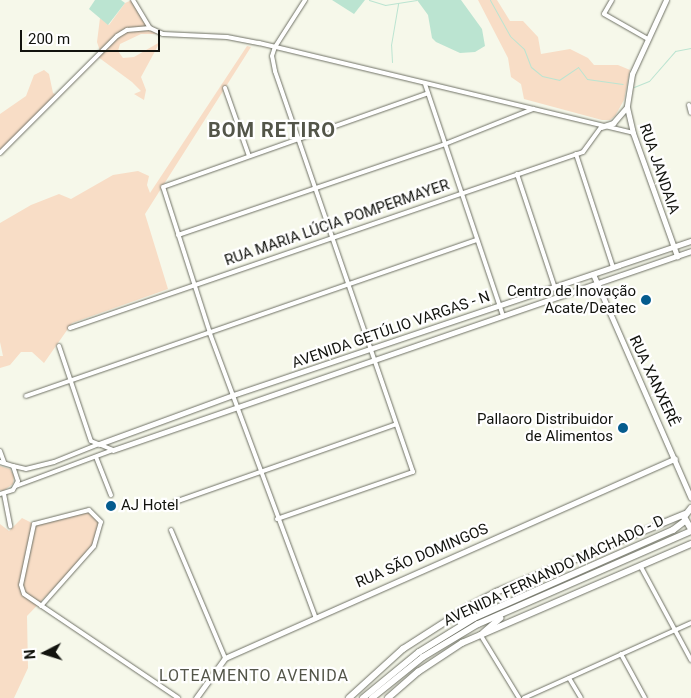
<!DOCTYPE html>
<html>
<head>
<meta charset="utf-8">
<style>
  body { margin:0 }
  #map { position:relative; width:691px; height:698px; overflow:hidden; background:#f6f8ea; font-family:Roboto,sans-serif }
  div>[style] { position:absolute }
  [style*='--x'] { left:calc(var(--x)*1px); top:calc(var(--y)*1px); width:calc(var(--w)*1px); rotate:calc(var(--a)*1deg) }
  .green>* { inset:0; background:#f8ddc6 }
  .water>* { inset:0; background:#bbe4d1 }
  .stream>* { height:1px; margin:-0.5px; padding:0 0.5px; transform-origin:0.5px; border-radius:0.5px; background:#bbe4d1 }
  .roads { filter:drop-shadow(0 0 1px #6f7165) drop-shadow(0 0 1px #6f7165) }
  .minor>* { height:4px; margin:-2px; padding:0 2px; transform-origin:2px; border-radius:2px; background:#fff }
  .tertiary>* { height:5px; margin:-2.5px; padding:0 2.5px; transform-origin:2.5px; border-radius:2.5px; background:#fff }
  .secondary>* { height:5.5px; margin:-2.75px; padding:0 2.75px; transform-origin:2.75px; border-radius:2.75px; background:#fff }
  .primary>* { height:6px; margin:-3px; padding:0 3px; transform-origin:3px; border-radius:3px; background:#fff }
  .dots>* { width:14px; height:14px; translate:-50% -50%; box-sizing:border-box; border:2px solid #fff; border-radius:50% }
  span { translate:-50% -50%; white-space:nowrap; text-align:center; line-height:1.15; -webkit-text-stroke:4.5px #fff; paint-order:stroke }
  .street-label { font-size:15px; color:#12130e }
  .poi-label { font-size:15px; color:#12130e }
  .right { translate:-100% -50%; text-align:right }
  .left { translate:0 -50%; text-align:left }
  .neighbourhood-label { font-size:16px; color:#535549; letter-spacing:1px }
  .district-label { font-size:20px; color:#535549; font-weight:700; letter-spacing:1px }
  .north { position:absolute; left:20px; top:628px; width:50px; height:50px; -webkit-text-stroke:4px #fff; paint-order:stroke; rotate:265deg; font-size:14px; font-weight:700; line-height:20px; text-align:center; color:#12130e }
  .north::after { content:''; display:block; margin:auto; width:18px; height:22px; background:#12130e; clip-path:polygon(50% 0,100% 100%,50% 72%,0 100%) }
  .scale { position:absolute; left:20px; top:30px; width:140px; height:22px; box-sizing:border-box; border:2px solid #12130e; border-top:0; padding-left:6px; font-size:15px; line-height:18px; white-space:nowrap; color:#12130e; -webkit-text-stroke:4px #fff; paint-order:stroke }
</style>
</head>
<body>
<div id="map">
  <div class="green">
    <div style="clip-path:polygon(132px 0,150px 28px,163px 34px,141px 34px,120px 44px,118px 51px,123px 58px,134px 57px,160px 42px,141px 77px,146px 90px,144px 100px,134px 94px,141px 91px,132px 82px,98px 57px,101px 54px,97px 42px,100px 18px,109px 25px,125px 3px)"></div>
    <div style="clip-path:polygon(478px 0,497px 0,510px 21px,523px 21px,538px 37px,541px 54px,570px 49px,588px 58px,594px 65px,618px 65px,630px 70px,624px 100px,615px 116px,610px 120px,602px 120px,524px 99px,521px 84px,511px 77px,508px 58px)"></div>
    <div style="clip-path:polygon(247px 46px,251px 47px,145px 214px,168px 289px,72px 323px,44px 363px,32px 352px,21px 352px,10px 365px,0 368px,0 356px,3px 356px,0 342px,0 223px,31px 205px,59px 194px,71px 199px,113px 175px,138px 171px,149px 176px,147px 185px,150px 193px)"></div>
    <div style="clip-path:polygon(44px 70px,49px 74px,53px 93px,58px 96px,0 153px,0 114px,26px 96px,34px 75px)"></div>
    <div style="clip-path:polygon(0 466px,10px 469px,14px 476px,13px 484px,3px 491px,0 490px)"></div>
    <div style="clip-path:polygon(89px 510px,101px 522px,94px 546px,27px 616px,28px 668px,14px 698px,0 698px,0 524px,9px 531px,22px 518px,34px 524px)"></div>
  </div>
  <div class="water">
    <div style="clip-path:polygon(95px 0,121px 0,125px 3px,108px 25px,89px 9px)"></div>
    <div style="clip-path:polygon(332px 0,365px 0,354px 14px)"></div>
    <div style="clip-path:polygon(417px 0,461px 0,482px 29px,485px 46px,475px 52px,460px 53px,436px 42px,432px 38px,428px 15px)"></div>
  </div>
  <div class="stream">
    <div style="--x:369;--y:0;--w:17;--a:17"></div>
    <div style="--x:385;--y:5;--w:32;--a:-9"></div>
    <div style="--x:490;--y:0;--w:41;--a:60.9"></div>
    <div style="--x:510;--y:36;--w:19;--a:43"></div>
    <div style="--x:524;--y:49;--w:19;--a:69"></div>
    <div style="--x:531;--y:67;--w:14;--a:39"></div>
    <div style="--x:542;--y:76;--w:17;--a:13"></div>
    <div style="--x:559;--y:80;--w:23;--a:-34"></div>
    <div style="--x:578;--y:67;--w:15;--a:53"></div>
    <div style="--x:587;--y:79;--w:36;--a:8"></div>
    <div style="--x:392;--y:62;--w:17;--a:-93"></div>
    <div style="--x:391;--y:45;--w:42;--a:-80.3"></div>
    <div style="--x:634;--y:87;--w:16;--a:-22"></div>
    <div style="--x:649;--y:81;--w:40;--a:-49"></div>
    <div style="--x:675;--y:51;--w:16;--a:-11"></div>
  </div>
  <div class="roads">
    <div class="minor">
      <div style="--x:133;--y:0;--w:33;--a:59"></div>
      <div style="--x:612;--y:0;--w:16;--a:120"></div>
      <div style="--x:604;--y:14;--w:51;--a:29.6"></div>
      <div style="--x:425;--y:84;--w:245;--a:71.4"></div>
      <div style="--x:225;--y:88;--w:72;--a:70.6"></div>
      <div style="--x:689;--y:105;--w:8;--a:76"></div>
      <div style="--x:0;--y:153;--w:165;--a:-45"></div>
      <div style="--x:117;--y:36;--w:12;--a:-31"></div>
      <div style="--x:127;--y:30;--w:23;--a:-5"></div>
      <div style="--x:150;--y:28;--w:14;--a:25"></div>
      <div style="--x:163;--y:34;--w:64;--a:2.7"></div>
      <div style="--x:227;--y:37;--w:33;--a:11"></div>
      <div style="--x:259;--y:43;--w:385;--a:13.5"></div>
      <div style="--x:576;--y:154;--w:119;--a:71.9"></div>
      <div style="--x:517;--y:174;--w:130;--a:71.6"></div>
      <div style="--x:178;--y:235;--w:282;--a:-18.8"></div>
      <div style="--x:445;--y:144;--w:95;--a:-21.7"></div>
      <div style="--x:70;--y:328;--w:542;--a:-18.94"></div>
      <div style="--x:583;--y:152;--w:31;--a:-54"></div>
      <div style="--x:59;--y:346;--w:100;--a:71.4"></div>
      <div style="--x:91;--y:441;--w:24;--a:22"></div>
      <div style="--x:26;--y:396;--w:477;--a:-19.1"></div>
      <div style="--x:0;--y:451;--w:12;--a:70"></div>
      <div style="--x:96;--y:457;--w:41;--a:68.5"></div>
      <div style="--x:0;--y:462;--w:14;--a:17"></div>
      <div style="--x:13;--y:466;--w:16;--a:72"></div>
      <div style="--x:18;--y:481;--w:10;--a:119"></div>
      <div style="--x:13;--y:490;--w:14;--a:163"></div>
      <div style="--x:13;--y:466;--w:13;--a:13"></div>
      <div style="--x:26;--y:469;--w:29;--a:-14"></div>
      <div style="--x:54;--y:462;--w:48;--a:-21.8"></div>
      <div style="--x:16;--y:486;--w:103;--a:-20.4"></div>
      <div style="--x:4;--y:494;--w:33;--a:79"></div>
      <div style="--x:175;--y:502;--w:234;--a:-19.4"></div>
      <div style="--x:277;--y:519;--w:144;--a:-19.1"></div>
      <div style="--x:413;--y:472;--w:424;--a:-109"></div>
      <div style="--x:275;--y:71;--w:15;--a:-101"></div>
      <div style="--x:272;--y:56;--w:9;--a:-72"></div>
      <div style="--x:275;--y:47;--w:56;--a:-57.4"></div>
      <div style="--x:171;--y:530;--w:139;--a:67.1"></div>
      <div style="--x:641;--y:567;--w:106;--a:61.7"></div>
      <div style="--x:41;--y:606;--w:80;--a:-48.5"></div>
      <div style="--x:94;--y:546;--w:25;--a:-74"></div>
      <div style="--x:101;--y:522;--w:17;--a:-135"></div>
      <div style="--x:89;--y:510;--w:57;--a:165.7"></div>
      <div style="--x:34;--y:524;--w:62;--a:102"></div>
      <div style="--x:21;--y:585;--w:9;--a:72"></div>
      <div style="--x:24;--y:594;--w:186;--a:34"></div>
      <div style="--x:315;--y:616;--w:302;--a:-110.4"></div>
      <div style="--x:210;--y:333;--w:153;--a:-107.8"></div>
      <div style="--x:163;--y:187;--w:281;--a:-19.5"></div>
      <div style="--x:480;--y:634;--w:75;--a:58.6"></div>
      <div style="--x:621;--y:654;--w:50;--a:61.4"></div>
      <div style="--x:569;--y:678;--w:23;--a:59"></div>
      <div style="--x:524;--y:698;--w:183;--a:-24.2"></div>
    </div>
    <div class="tertiary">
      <div style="--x:666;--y:0;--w:81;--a:114.7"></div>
      <div style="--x:632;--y:74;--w:33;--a:99"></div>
      <div style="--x:627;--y:107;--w:27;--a:77"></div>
      <div style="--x:633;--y:133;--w:131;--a:70.3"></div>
      <div style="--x:601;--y:127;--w:13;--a:-18"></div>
      <div style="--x:613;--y:123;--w:21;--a:-49"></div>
      <div style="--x:593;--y:274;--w:244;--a:66.4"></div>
      <div style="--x:99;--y:444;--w:143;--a:-20.1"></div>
      <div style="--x:233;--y:395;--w:483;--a:-18.6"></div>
      <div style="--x:113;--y:450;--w:611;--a:-19"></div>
      <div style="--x:196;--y:698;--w:49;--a:-54.1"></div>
      <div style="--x:225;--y:658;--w:492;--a:-23.9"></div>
    </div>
    <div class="secondary">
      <div style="--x:349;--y:698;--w:73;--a:-42.2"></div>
      <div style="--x:403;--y:649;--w:80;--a:-32.7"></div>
      <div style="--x:470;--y:606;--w:30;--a:-28"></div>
      <div style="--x:496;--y:592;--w:204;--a:-22.4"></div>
      <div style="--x:388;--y:698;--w:40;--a:-41"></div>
      <div style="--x:418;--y:672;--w:53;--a:-33.4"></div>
      <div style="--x:462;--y:643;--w:249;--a:-23.4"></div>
    </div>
    <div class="primary">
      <div style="--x:691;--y:508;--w:11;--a:128"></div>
      <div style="--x:684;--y:517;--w:14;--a:60"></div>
      <div style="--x:461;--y:623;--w:34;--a:-47"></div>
      <div style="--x:483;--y:633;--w:23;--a:-41"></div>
      <div style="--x:363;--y:698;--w:72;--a:-39.4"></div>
      <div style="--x:419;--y:652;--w:65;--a:-31.7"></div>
      <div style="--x:474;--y:618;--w:218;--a:-23.9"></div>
      <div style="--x:673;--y:530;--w:15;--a:-37"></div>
      <div style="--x:372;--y:698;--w:65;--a:-38.8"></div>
      <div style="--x:423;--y:657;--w:64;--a:-31"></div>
      <div style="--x:478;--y:624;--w:232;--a:-23.6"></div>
    </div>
  </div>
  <div class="dots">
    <div style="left:646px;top:300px;background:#055c8e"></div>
    <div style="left:623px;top:428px;background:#055c8e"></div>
    <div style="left:111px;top:506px;background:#055c8e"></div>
  </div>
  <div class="street-label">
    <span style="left:659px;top:169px;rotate:71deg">RUA JANDAIA</span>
    <span style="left:337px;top:223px;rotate:-19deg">RUA MARIA LÚCIA POMPERMAYER</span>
    <span style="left:391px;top:330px;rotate:-19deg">AVENIDA GETÚLIO VARGAS - N</span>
    <span style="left:654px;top:381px;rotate:65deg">RUA XANXERÊ</span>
    <span style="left:422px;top:556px;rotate:-23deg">RUA SÃO DOMINGOS</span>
    <span style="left:554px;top:571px;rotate:-25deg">AVENIDA FERNANDO MACHADO - D</span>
  </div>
  <div class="poi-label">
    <span class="right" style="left:636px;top:300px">Centro de Inovação<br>Acate/Deatec</span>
    <span class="right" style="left:613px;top:428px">Pallaoro Distribuidor<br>de Alimentos</span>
    <span class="left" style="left:121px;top:506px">AJ Hotel</span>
  </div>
  <div class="neighbourhood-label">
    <span style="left:254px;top:676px">LOTEAMENTO AVENIDA</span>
  </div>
  <div class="district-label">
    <span style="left:272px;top:130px">BOM RETIRO</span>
  </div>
  <div class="north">N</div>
  <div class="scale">200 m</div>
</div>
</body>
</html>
